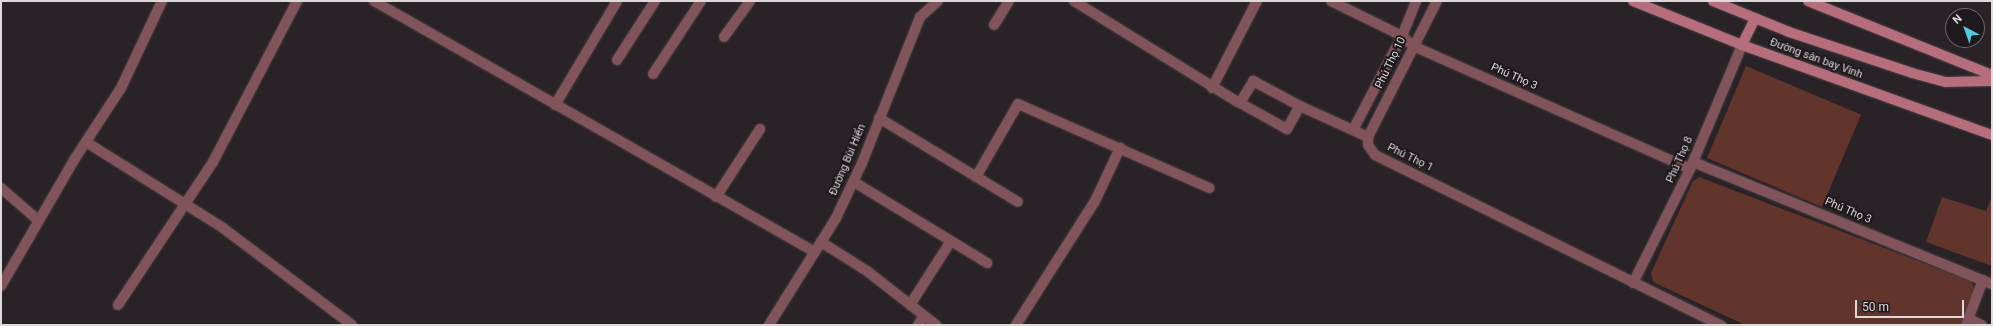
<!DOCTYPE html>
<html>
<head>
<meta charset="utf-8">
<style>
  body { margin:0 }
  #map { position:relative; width:1993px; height:326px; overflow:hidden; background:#292226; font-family:Roboto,sans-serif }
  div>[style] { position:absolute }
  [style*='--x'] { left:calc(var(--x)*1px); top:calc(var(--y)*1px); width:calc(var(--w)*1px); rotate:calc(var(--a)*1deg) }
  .green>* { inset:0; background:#61352b; transform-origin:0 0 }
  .roads { filter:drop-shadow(0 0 1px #463f43) drop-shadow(0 0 1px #463f43) }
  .minor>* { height:10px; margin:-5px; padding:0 5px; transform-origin:5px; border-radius:5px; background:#81545c }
  .tertiary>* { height:10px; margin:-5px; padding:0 5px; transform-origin:5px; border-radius:5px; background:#81545c }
  .secondary>* { height:10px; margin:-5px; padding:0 5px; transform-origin:5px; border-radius:5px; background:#b66d7c }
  span { translate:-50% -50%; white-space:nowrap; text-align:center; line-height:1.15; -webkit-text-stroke:4px #1f181c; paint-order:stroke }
  .street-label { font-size:11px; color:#dedadc }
  .frame { position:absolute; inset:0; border:2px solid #dedadc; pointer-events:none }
  .north { position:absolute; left:1945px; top:8px; width:40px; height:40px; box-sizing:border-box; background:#1f181c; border:1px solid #6b6669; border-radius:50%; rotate:319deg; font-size:11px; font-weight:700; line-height:16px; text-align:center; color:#dedadc }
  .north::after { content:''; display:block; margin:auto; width:14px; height:18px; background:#55cadf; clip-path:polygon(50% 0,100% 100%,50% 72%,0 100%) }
  .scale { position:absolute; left:1855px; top:300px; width:109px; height:18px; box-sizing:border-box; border:2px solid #dedadc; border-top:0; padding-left:5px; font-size:12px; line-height:14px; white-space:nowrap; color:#dedadc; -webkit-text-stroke:3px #1f181c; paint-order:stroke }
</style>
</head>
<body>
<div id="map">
  <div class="green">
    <div style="left:1746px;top:66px;width:125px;height:100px;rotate:23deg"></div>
    <div style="clip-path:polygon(1699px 177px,1971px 281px,1976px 290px,1961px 325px,1745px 325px,1653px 282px,1651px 273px,1693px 181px)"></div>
    <div style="clip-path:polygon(1992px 196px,1992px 266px,1926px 242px,1942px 197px,1986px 211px)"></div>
  </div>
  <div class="roads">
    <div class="minor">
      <div style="--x:374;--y:1;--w:507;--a:29.65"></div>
      <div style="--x:1074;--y:1;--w:190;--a:31.7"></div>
      <div style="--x:1236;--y:101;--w:4;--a:27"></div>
      <div style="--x:1240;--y:103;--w:26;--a:-59"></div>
      <div style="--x:1253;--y:81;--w:53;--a:28"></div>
      <div style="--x:1300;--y:106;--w:75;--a:24.5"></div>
      <div style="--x:1368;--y:137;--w:8;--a:90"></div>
      <div style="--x:1368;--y:145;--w:12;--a:55"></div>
      <div style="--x:1375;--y:155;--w:386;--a:26.2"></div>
      <div style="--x:1331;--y:1;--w:79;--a:26.2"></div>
      <div style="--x:1402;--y:36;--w:15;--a:42"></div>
      <div style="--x:1413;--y:46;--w:303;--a:23.9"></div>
      <div style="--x:994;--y:25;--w:28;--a:-58"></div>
      <div style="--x:724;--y:37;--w:44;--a:-54.2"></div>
      <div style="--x:617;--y:60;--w:70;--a:-57.2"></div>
      <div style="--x:653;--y:74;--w:87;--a:-56.7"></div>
      <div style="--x:1212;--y:88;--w:98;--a:-62.7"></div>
      <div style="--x:1240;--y:103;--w:54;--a:29"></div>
      <div style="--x:1287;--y:129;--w:26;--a:-61"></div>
      <div style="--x:555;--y:105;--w:121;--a:-59.2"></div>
      <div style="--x:879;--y:118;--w:162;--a:31.1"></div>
      <div style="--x:1354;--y:128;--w:104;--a:-62.4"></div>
      <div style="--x:1402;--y:36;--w:38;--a:-68"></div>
      <div style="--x:1368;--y:137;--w:153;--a:-63.1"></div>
      <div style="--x:86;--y:142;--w:162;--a:32.1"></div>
      <div style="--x:223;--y:228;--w:161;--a:36.9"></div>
      <div style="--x:1693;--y:162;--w:323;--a:22.2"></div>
      <div style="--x:976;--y:177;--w:84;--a:-60.1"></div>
      <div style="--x:1018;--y:104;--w:209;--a:23.7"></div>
      <div style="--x:854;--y:182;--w:156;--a:31.3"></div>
      <div style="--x:1;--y:188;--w:50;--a:41"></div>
      <div style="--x:716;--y:197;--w:81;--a:-57.1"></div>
      <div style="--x:821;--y:242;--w:54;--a:32.2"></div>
      <div style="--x:867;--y:271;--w:88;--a:38"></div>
      <div style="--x:1633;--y:283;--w:127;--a:-63.4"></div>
      <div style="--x:1690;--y:169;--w:134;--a:-67.2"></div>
      <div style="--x:1;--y:286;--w:146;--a:-59.9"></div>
      <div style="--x:74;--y:160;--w:86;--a:-56.9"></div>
      <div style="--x:121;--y:88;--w:96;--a:-64.8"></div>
      <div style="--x:118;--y:305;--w:172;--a:-56.4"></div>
      <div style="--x:213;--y:162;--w:182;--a:-62.4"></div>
      <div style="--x:910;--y:305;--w:76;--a:-57.4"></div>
      <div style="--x:1969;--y:319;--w:14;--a:25"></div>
      <div style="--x:918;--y:325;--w:11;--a:-56"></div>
      <div style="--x:1016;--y:325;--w:147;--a:-57.5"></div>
      <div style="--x:1095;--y:201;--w:59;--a:-64.7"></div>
      <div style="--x:1966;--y:325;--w:48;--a:-69.3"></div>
    </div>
    <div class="tertiary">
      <div style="--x:769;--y:325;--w:126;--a:-57.9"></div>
      <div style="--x:836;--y:218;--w:61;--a:-64.7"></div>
      <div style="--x:862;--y:163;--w:157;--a:-68.3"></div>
      <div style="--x:920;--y:17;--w:24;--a:-42"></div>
    </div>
    <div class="secondary">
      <div style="--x:1633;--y:1;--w:118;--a:22"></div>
      <div style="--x:1742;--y:45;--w:266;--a:19.8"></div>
      <div style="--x:1713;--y:1;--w:82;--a:22.2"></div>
      <div style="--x:1789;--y:32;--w:130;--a:18.4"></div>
      <div style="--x:1912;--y:73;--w:35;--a:15"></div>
      <div style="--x:1946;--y:82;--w:46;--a:-1.2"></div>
      <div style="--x:1808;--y:1;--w:198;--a:21.9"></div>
      <div style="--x:1742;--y:45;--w:30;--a:-64"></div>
    </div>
  </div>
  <div class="street-label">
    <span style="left:1816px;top:59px;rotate:20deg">Đường sân bay Vinh</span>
    <span style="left:1391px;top:63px;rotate:-64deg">Phú Thọ 10</span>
    <span style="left:1514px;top:77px;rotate:24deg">Phú Thọ 3</span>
    <span style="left:1410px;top:158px;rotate:26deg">Phú Thọ 1</span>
    <span style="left:848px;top:160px;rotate:-67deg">Đường Bùi Hiển</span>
    <span style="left:1680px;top:160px;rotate:-66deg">Phú Thọ 8</span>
    <span style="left:1848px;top:211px;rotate:23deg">Phú Thọ 3</span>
  </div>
  <div class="frame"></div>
  <div class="north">N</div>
  <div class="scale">50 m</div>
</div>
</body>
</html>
